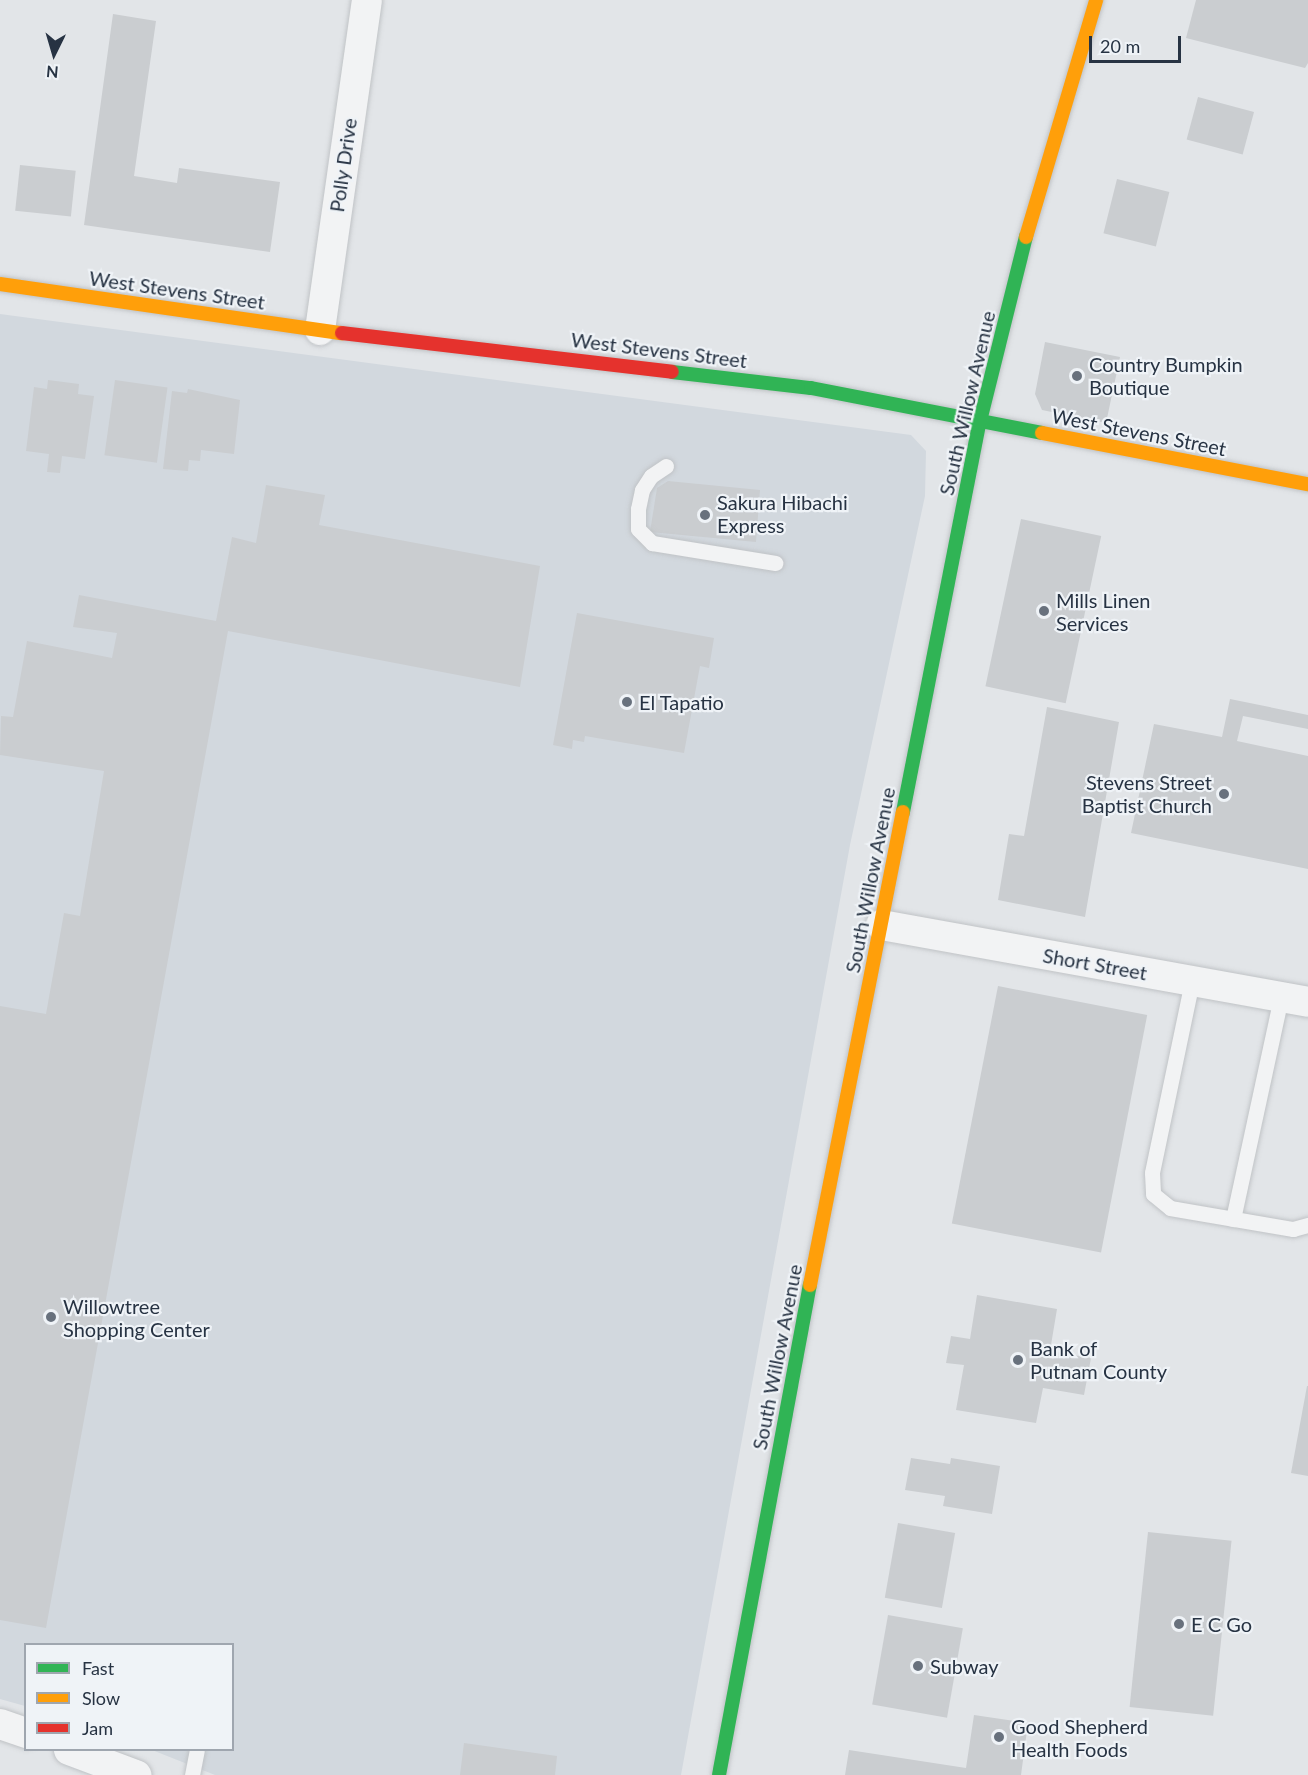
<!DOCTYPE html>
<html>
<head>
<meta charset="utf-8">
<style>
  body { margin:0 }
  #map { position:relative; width:1308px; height:1775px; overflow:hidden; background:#e2e5e8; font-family:Lato,sans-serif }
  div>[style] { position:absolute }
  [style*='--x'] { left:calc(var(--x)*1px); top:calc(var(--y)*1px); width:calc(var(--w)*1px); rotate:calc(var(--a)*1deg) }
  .built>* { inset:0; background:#d2d8de }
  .building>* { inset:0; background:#cacdd0; transform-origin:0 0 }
  .roads { filter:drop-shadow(0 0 2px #c0c3c6) drop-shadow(0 0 2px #c0c3c6) }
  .lane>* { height:15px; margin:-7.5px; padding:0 7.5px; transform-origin:7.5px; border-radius:7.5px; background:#f2f3f4 }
  .street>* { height:30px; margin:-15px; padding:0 15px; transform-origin:15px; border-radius:15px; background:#f2f3f4 }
  .fast>* { height:14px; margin:-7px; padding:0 7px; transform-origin:7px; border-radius:7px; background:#30b455 }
  .slow>* { height:14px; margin:-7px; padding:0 7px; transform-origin:7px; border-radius:7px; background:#ff9f0a }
  .jam>* { height:14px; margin:-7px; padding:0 7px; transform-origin:7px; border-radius:7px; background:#e5322d }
  .dots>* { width:16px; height:16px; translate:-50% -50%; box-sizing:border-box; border:3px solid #eff3f7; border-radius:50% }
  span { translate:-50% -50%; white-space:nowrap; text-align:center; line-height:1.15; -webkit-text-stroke:4.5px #eff3f7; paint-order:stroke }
  .street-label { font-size:20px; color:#273343 }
  .poi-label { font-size:20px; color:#273343 }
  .left { translate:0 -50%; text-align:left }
  .right { translate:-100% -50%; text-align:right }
  .legend { position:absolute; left:24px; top:1643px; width:210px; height:108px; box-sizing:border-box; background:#eff3f7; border:2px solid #9fa6af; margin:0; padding:8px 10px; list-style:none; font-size:18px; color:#273343 }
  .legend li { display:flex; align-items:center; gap:12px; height:30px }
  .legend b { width:30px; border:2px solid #9fa6af }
  .north { position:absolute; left:24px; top:24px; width:60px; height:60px; -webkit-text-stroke:4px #eff3f7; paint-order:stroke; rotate:185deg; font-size:16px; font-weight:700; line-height:24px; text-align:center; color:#273343 }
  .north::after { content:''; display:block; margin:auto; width:21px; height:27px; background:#273343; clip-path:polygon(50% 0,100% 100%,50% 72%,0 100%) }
  .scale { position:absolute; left:1089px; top:36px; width:92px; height:27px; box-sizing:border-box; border:3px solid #273343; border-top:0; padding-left:8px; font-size:18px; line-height:21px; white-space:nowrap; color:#273343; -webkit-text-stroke:4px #eff3f7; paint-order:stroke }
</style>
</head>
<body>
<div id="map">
  <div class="built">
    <div style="clip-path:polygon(0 314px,911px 435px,926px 451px,925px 496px,850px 845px,681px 1775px,215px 1775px,152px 1750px,232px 1750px,232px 1644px,26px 1644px,25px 1706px,0 1699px)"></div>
  </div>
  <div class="building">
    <div style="clip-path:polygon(1196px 0,1308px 0,1308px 63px,1305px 68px,1186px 38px)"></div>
    <div style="clip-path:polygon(113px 14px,156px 21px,134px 176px,177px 183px,179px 168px,280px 182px,270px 252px,84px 225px)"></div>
    <div style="left:1198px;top:97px;width:58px;height:44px;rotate:15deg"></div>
    <div style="left:20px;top:165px;width:56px;height:46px;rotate:6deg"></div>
    <div style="left:1117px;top:179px;width:54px;height:56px;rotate:14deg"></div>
    <div style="clip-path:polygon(1045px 342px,1120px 357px,1106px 423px,1042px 410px,1035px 394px)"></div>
    <div style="clip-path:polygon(48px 380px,79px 384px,78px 394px,94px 396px,85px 459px,62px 456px,60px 473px,47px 472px,49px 454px,26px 451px,34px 387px,47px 389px)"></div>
    <div style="left:115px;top:380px;width:53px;height:76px;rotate:8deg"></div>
    <div style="clip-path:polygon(188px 389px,240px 400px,234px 454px,201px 450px,200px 461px,189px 460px,188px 471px,163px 469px,172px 391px,187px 393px)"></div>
    <div style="clip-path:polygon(668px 481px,760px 490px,756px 542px,650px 532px,657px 488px)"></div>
    <div style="clip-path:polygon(266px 485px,325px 495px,319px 525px,540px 566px,520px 687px,228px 631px,46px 1628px,0 1620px,0 1006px,46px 1014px,64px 913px,80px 916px,104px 771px,0 755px,1px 716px,13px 717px,27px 641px,112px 658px,117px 633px,73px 627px,79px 595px,216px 621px,232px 537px,256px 543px)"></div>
    <div style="left:1021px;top:519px;width:82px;height:171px;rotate:12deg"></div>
    <div style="clip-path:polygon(577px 613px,714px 638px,709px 668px,700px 666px,684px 753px,585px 736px,584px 742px,573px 740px,572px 749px,553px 745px)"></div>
    <div style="clip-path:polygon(1230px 699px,1308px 715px,1308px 729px,1243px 716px,1237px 741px,1308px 756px,1308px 869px,1131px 833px,1154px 724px,1222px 737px)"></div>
    <div style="clip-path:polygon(1047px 707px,1119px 722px,1085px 917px,998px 900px,1009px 834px,1024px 836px)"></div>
    <div style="left:998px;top:986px;width:152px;height:242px;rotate:11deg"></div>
    <div style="clip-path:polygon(977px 1295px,1057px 1309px,1050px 1351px,1091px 1358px,1084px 1395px,1043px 1388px,1036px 1423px,956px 1410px,964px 1365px,946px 1363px,951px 1336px,970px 1339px)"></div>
    <div style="clip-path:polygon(1307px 1386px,1308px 1386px,1308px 1476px,1291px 1473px)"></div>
    <div style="clip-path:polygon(911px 1458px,950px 1464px,951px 1458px,1000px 1466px,992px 1514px,943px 1506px,945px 1496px,905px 1490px)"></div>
    <div style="left:898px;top:1523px;width:58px;height:76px;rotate:10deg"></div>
    <div style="left:1148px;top:1532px;width:84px;height:176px;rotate:6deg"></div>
    <div style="left:888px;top:1615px;width:76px;height:91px;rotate:10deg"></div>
    <div style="clip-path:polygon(974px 1715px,1028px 1723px,1021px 1775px,845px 1775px,849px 1750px,966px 1768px)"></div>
    <div style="clip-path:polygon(464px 1743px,557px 1756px,555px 1775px,460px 1775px)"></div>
  </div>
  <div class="roads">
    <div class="lane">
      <div style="--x:666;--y:466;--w:18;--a:146"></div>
      <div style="--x:651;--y:476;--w:17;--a:123"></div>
      <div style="--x:642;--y:490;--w:19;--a:102"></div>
      <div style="--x:638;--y:509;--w:20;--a:90"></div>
      <div style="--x:638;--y:529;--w:20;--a:45"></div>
      <div style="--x:652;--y:543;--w:125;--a:9.2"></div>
      <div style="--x:1192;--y:981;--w:196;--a:101.8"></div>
      <div style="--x:1152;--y:1173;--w:21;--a:87"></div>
      <div style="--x:1153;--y:1194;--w:22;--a:39"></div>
      <div style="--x:1170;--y:1208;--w:125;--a:9.7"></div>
      <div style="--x:1293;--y:1229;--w:16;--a:-15"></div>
      <div style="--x:1233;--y:1219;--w:227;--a:-77.8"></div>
      <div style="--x:192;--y:1775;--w:25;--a:-79"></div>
    </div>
    <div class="street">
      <div style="--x:320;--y:330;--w:333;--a:-81.9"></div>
      <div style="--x:881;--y:925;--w:434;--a:10.2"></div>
      <div style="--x:0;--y:1724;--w:28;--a:19"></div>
      <div style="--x:69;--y:1750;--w:72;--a:20.5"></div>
    </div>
    <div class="fast">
      <div style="--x:672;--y:372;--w:140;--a:6.6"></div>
      <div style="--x:811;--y:388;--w:235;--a:11"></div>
      <div style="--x:903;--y:812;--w:399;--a:-78.9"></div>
      <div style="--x:980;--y:421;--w:190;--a:-76"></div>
      <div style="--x:719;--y:1775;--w:498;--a:-79.5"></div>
    </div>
    <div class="slow">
      <div style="--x:1026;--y:237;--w:247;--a:-73.5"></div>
      <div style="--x:0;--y:284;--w:345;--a:8.2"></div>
      <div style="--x:1042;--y:433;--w:271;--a:10.9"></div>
      <div style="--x:810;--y:1285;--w:482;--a:-78.9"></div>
    </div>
    <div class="jam">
      <div style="--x:342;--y:333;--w:332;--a:6.7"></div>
    </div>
  </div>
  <div class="dots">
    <div style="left:1077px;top:376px;background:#68717d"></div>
    <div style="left:705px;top:515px;background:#68717d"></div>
    <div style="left:1044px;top:611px;background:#68717d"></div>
    <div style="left:627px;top:702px;background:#68717d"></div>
    <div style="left:1224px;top:794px;background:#68717d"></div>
    <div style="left:51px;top:1317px;background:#68717d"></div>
    <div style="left:1018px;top:1360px;background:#68717d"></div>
    <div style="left:1179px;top:1624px;background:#68717d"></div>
    <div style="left:918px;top:1666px;background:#68717d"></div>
    <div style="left:999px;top:1737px;background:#68717d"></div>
  </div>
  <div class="street-label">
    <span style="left:343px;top:165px;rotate:-82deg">Polly Drive</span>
    <span style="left:177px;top:290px;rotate:8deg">West Stevens Street</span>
    <span style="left:659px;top:350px;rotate:7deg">West Stevens Street</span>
    <span style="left:967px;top:403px;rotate:-77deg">South Willow Avenue</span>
    <span style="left:1139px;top:432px;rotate:11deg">West Stevens Street</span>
    <span style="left:870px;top:880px;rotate:-79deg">South Willow Avenue</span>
    <span style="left:1095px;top:964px;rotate:10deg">Short Street</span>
    <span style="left:777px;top:1357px;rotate:-79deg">South Willow Avenue</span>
  </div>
  <div class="poi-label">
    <span class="left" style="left:1089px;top:376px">Country Bumpkin<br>Boutique</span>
    <span class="left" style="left:717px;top:514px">Sakura Hibachi<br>Express</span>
    <span class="left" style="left:1056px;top:612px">Mills Linen<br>Services</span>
    <span class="left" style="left:639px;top:702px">El Tapatio</span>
    <span class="right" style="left:1212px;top:794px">Stevens Street<br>Baptist Church</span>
    <span class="left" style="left:63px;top:1318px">Willowtree<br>Shopping Center</span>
    <span class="left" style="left:1030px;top:1360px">Bank of<br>Putnam County</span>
    <span class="left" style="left:1191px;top:1624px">E C Go</span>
    <span class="left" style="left:930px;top:1666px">Subway</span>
    <span class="left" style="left:1011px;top:1738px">Good Shepherd<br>Health Foods</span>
  </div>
  <ul class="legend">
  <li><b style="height:8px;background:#30b455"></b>Fast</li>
  <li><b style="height:8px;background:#ff9f0a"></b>Slow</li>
  <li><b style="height:8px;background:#e5322d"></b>Jam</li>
  </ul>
  <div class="north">N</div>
  <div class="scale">20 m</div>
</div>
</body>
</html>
